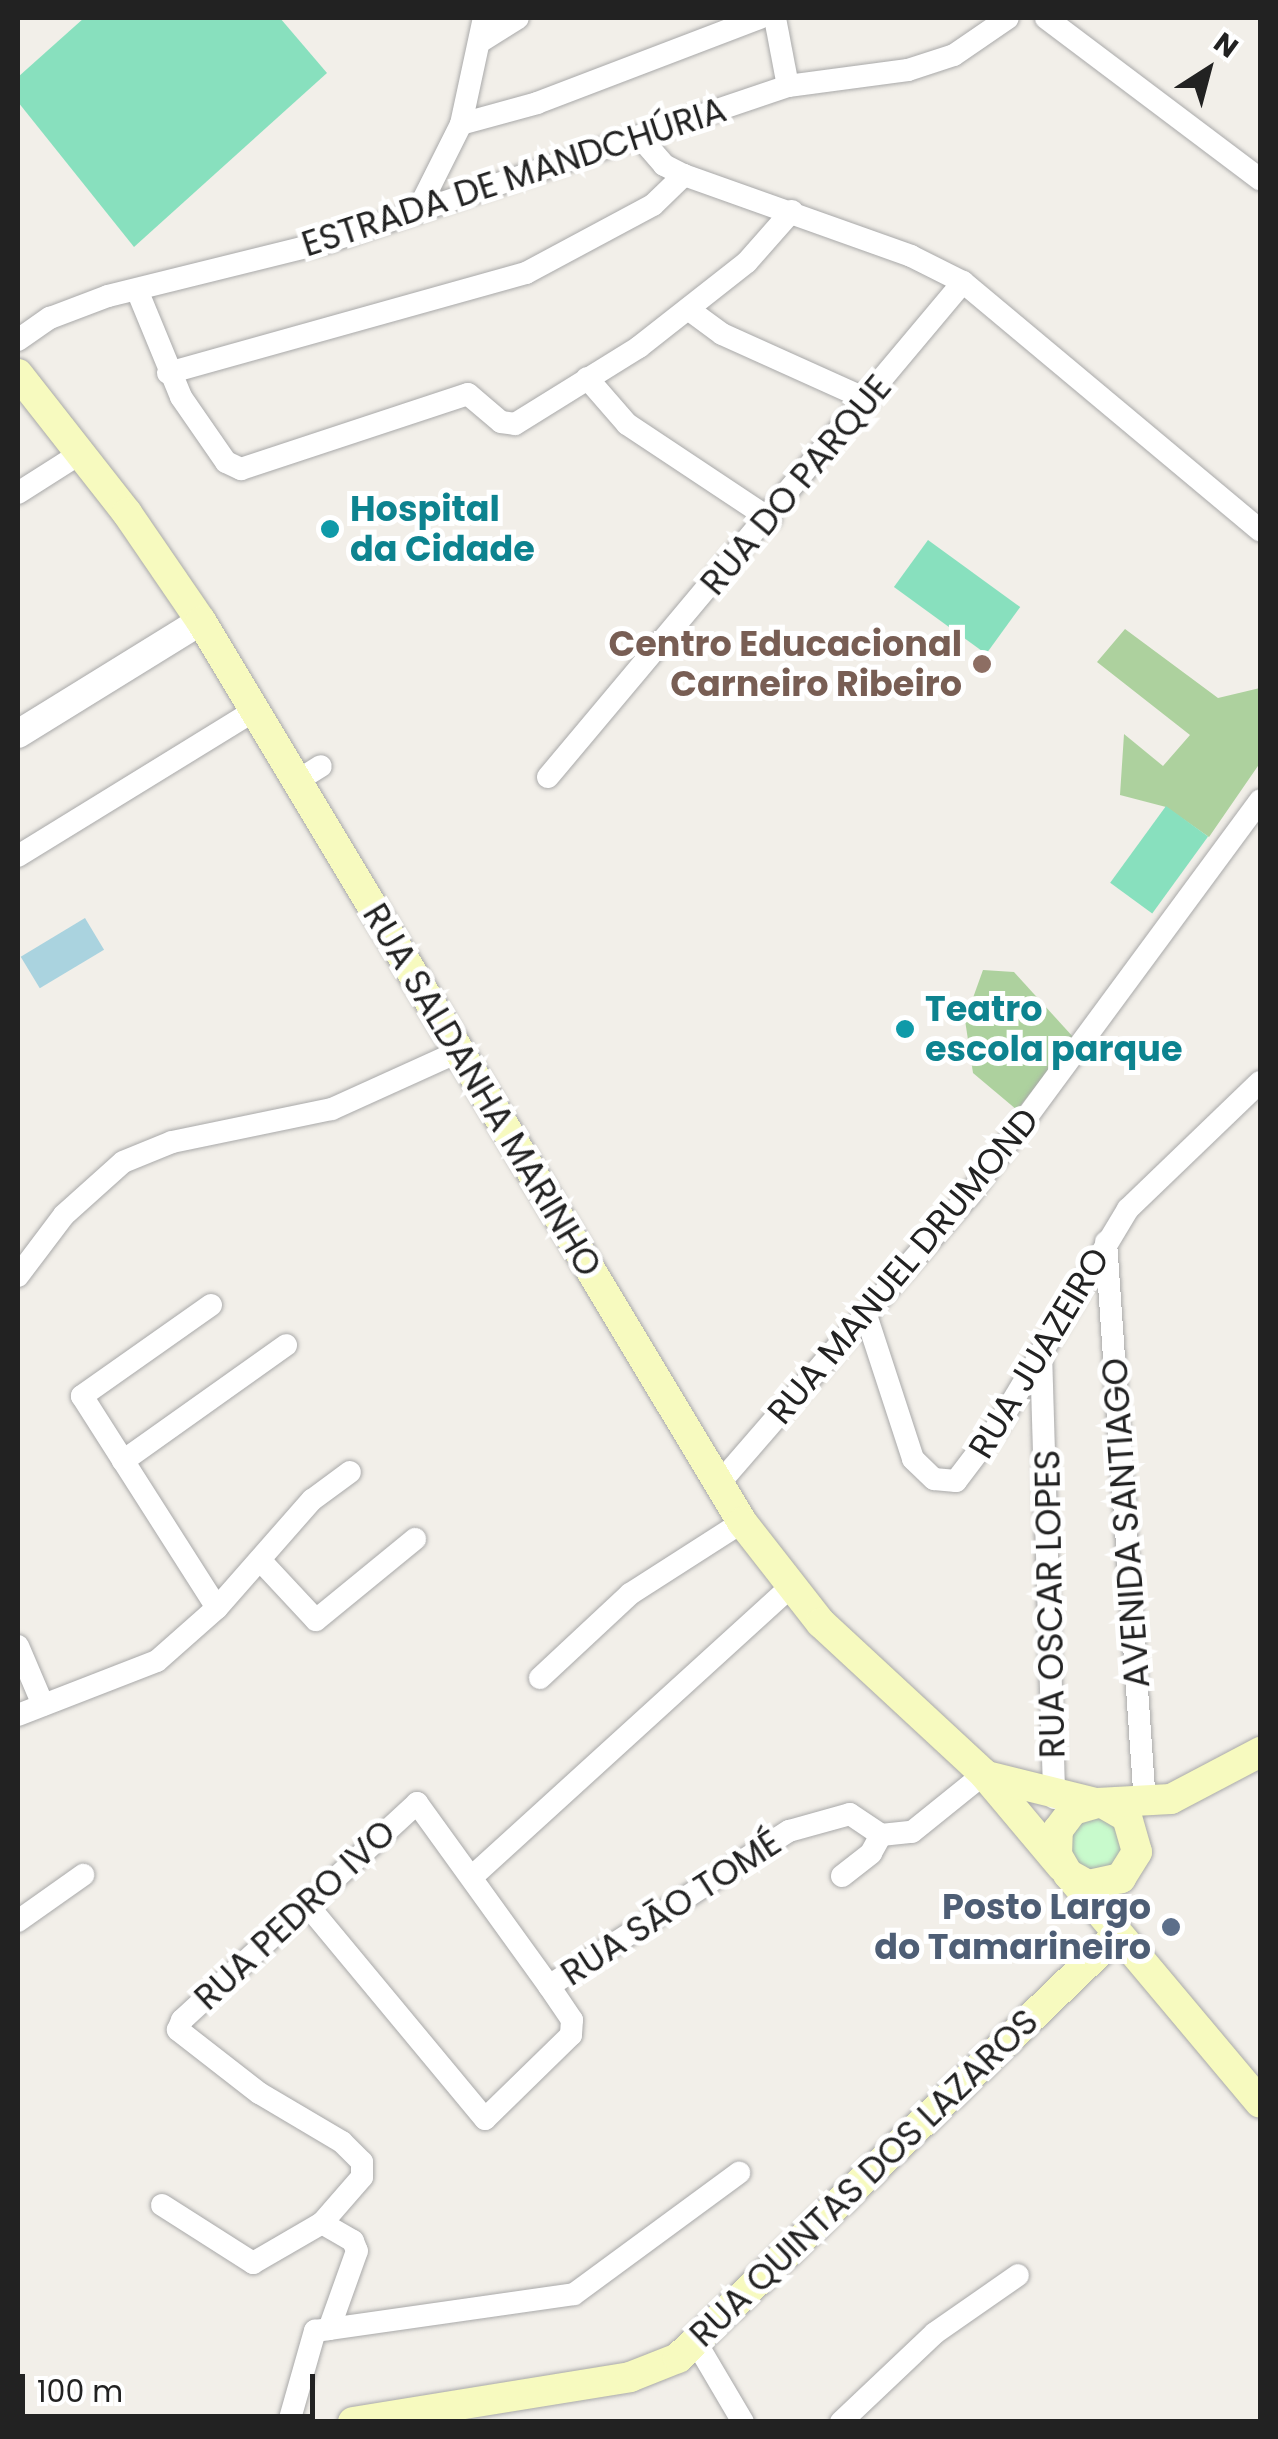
<!DOCTYPE html>
<html>
<head>
<meta charset="utf-8">
<style>
  body { margin:0 }
  #map { position:relative; width:1278px; height:2439px; overflow:hidden; background:#f2efe9; font-family:Poppins,sans-serif }
  div>[style] { position:absolute }
  [style*='--x'] { left:calc(var(--x)*1px); top:calc(var(--y)*1px); width:calc(var(--w)*1px); rotate:calc(var(--a)*1deg) }
  .forest>* { inset:0; background:#add19e }
  .park>* { inset:0; background:#c8facc }
  .round { border-radius:50% }
  .pitch>* { inset:0; background:#88e0be; transform-origin:0 0 }
  .water>* { inset:0; background:#aad3df; transform-origin:0 0 }
  .roads { filter:drop-shadow(0 0 2px #a9a9a9) drop-shadow(0 0 2px #a9a9a9) }
  .minor>* { height:22px; margin:-11px; padding:0 11px; transform-origin:11px; border-radius:11px; background:#fff }
  .tertiary>* { height:28px; margin:-14px; padding:0 14px; transform-origin:14px; border-radius:14px; background:#fff }
  .secondary>* { height:30px; margin:-15px; padding:0 15px; transform-origin:15px; border-radius:15px; background:#f7fabf }
  .dots>* { width:28px; height:28px; translate:-50% -50%; box-sizing:border-box; border:5px solid #fff; border-radius:50% }
  span { translate:-50% -50%; white-space:nowrap; text-align:center; line-height:1.15; -webkit-text-stroke:10px #fff; paint-order:stroke }
  .street-label { font-size:35px; color:#222 }
  .culture-label { font-size:35px; color:#0d838f; font-weight:700 }
  .left { translate:0 -50%; text-align:left }
  .education-label { font-size:35px; color:#785e54; font-weight:700 }
  .right { translate:-100% -50%; text-align:right }
  .service-label { font-size:35px; color:#4e5e75; font-weight:700 }
  .frame { position:absolute; inset:0; border:20px solid #222; pointer-events:none }
  .north { position:absolute; left:1158px; top:20px; width:100px; height:100px; -webkit-text-stroke:8px #fff; paint-order:stroke; rotate:36deg; font-size:28px; font-weight:700; line-height:40px; text-align:center; color:#222 }
  .north::after { content:''; display:block; margin:auto; width:35px; height:45px; background:#222; clip-path:polygon(50% 0,100% 100%,50% 72%,0 100%) }
  .scale { position:absolute; left:20px; top:2374px; width:295px; height:45px; box-sizing:border-box; border:5px solid #222; border-top:0; padding-left:12px; font-size:30px; line-height:35px; white-space:nowrap; color:#222; -webkit-text-stroke:8px #fff; paint-order:stroke }
</style>
</head>
<body>
<div id="map">
  <div class="forest">
    <div style="clip-path:polygon(1125px 629px,1218px 698px,1260px 688px,1260px 763px,1209px 837px,1166px 807px,1120px 795px,1124px 734px,1163px 766px,1190px 735px,1097px 662px)"></div>
    <div style="clip-path:polygon(983px 970px,1014px 972px,1074px 1038px,1017px 1110px,973px 1073px,965px 1020px)"></div>
  </div>
  <div class="park">
    <div class="round" style="left:1071px;top:1818px;width:52px;height:52px"></div>
  </div>
  <div class="pitch">
    <div style="clip-path:polygon(84px 18px,280px 18px,327px 73px,134px 247px,18px 102px,18px 77px)"></div>
    <div style="left:928px;top:540px;width:114px;height:58px;rotate:36deg"></div>
    <div style="left:1166px;top:806px;width:52px;height:95px;rotate:36deg"></div>
  </div>
  <div class="water">
    <div style="left:85px;top:918px;width:37px;height:75px;rotate:59deg"></div>
  </div>
  <div class="roads">
    <div class="minor">
      <div style="--x:775;--y:18;--w:69;--a:79.2"></div>
      <div style="--x:1046;--y:18;--w:268;--a:37"></div>
      <div style="--x:483;--y:40;--w:41;--a:-32.2"></div>
      <div style="--x:461;--y:124;--w:79;--a:-15.4"></div>
      <div style="--x:537;--y:103;--w:239;--a:-20.9"></div>
      <div style="--x:639;--y:136;--w:38;--a:49"></div>
      <div style="--x:664;--y:165;--w:22;--a:27"></div>
      <div style="--x:684;--y:175;--w:241;--a:19.6"></div>
      <div style="--x:911;--y:256;--w:58;--a:26.6"></div>
      <div style="--x:963;--y:282;--w:387;--a:39.9"></div>
      <div style="--x:417;--y:212;--w:98;--a:-63.4"></div>
      <div style="--x:461;--y:124;--w:108;--a:-77.8"></div>
      <div style="--x:137;--y:290;--w:116;--a:67.6"></div>
      <div style="--x:181;--y:397;--w:79;--a:55.3"></div>
      <div style="--x:226;--y:462;--w:17;--a:25"></div>
      <div style="--x:241;--y:469;--w:239;--a:-18.3"></div>
      <div style="--x:468;--y:394;--w:43;--a:40.3"></div>
      <div style="--x:501;--y:422;--w:14;--a:8"></div>
      <div style="--x:515;--y:424;--w:146;--a:-31.8"></div>
      <div style="--x:639;--y:347;--w:137;--a:-38.2"></div>
      <div style="--x:747;--y:262;--w:68;--a:-48.6"></div>
      <div style="--x:688;--y:309;--w:42;--a:36.3"></div>
      <div style="--x:722;--y:334;--w:160;--a:24.3"></div>
      <div style="--x:18;--y:340;--w:39;--a:-35"></div>
      <div style="--x:50;--y:318;--w:62;--a:-20.8"></div>
      <div style="--x:108;--y:296;--w:229;--a:-13.9"></div>
      <div style="--x:330;--y:241;--w:484;--a:-18.7"></div>
      <div style="--x:788;--y:86;--w:121;--a:-7.6"></div>
      <div style="--x:908;--y:70;--w:48;--a:-18.1"></div>
      <div style="--x:954;--y:55;--w:65;--a:-34.4"></div>
      <div style="--x:168;--y:373;--w:372;--a:-15.6"></div>
      <div style="--x:526;--y:273;--w:144;--a:-28.2"></div>
      <div style="--x:653;--y:205;--w:43;--a:-44.1"></div>
      <div style="--x:587;--y:378;--w:61;--a:49"></div>
      <div style="--x:627;--y:424;--w:172;--a:33.6"></div>
      <div style="--x:18;--y:493;--w:75;--a:-32.4"></div>
      <div style="--x:548;--y:777;--w:646;--a:-50.02"></div>
      <div style="--x:297;--y:781;--w:28;--a:-32"></div>
      <div style="--x:18;--y:856;--w:277;--a:-31.6"></div>
      <div style="--x:1106;--y:1242;--w:563;--a:86.03"></div>
      <div style="--x:18;--y:1276;--w:76;--a:-53"></div>
      <div style="--x:64;--y:1215;--w:79;--a:-41.9"></div>
      <div style="--x:123;--y:1162;--w:53;--a:-22.2"></div>
      <div style="--x:172;--y:1142;--w:163;--a:-11.7"></div>
      <div style="--x:332;--y:1109;--w:141;--a:-24.4"></div>
      <div style="--x:211;--y:1305;--w:158;--a:144.8"></div>
      <div style="--x:82;--y:1396;--w:251;--a:57.5"></div>
      <div style="--x:867;--y:1318;--w:148;--a:71.9"></div>
      <div style="--x:913;--y:1459;--w:29;--a:44"></div>
      <div style="--x:934;--y:1479;--w:22;--a:5"></div>
      <div style="--x:956;--y:1481;--w:68;--a:-52.8"></div>
      <div style="--x:997;--y:1427;--w:254;--a:-59"></div>
      <div style="--x:1128;--y:1209;--w:183;--a:-43.9"></div>
      <div style="--x:1041;--y:1352;--w:446;--a:88.3"></div>
      <div style="--x:123;--y:1461;--w:200;--a:-35.4"></div>
      <div style="--x:717;--y:1486;--w:386;--a:-49.1"></div>
      <div style="--x:970;--y:1194;--w:489;--a:-53.6"></div>
      <div style="--x:260;--y:1560;--w:82;--a:47"></div>
      <div style="--x:316;--y:1620;--w:128;--a:-39.3"></div>
      <div style="--x:18;--y:1646;--w:64;--a:67"></div>
      <div style="--x:540;--y:1678;--w:123;--a:-43"></div>
      <div style="--x:630;--y:1594;--w:133;--a:-32.7"></div>
      <div style="--x:18;--y:1715;--w:149;--a:-21.2"></div>
      <div style="--x:157;--y:1661;--w:80;--a:-41.5"></div>
      <div style="--x:217;--y:1608;--w:144;--a:-48.7"></div>
      <div style="--x:312;--y:1500;--w:47;--a:-36.4"></div>
      <div style="--x:881;--y:1835;--w:31;--a:-6"></div>
      <div style="--x:912;--y:1832;--w:92;--a:-38.9"></div>
      <div style="--x:474;--y:1875;--w:428;--a:-42.3"></div>
      <div style="--x:842;--y:1876;--w:37;--a:-38"></div>
      <div style="--x:871;--y:1853;--w:21;--a:-61"></div>
      <div style="--x:18;--y:1921;--w:80;--a:-35.3"></div>
      <div style="--x:549;--y:1986;--w:286;--a:-32.9"></div>
      <div style="--x:789;--y:1831;--w:63;--a:-15.6"></div>
      <div style="--x:850;--y:1814;--w:37;--a:34"></div>
      <div style="--x:162;--y:2205;--w:108;--a:32.5"></div>
      <div style="--x:253;--y:2263;--w:80;--a:-30.1"></div>
      <div style="--x:322;--y:2223;--w:61;--a:-49"></div>
      <div style="--x:362;--y:2177;--w:15;--a:-90"></div>
      <div style="--x:362;--y:2162;--w:28;--a:-135"></div>
      <div style="--x:342;--y:2142;--w:96;--a:-149.4"></div>
      <div style="--x:259;--y:2093;--w:103;--a:-142.1"></div>
      <div style="--x:178;--y:2030;--w:11;--a:-68"></div>
      <div style="--x:182;--y:2020;--w:320;--a:-42.7"></div>
      <div style="--x:417;--y:1803;--w:226;--a:54.2"></div>
      <div style="--x:549;--y:1986;--w:41;--a:55.9"></div>
      <div style="--x:572;--y:2020;--w:15;--a:94"></div>
      <div style="--x:571;--y:2035;--w:120;--a:135.7"></div>
      <div style="--x:485;--y:2119;--w:277;--a:-129.7"></div>
      <div style="--x:329;--y:2329;--w:247;--a:-8.1"></div>
      <div style="--x:574;--y:2294;--w:205;--a:-36.3"></div>
      <div style="--x:697;--y:2344;--w:91;--a:59.5"></div>
      <div style="--x:289;--y:2422;--w:95;--a:-74.1"></div>
      <div style="--x:315;--y:2331;--w:14;--a:-8"></div>
      <div style="--x:329;--y:2329;--w:83;--a:-70.3"></div>
      <div style="--x:357;--y:2251;--w:11;--a:-112"></div>
      <div style="--x:353;--y:2241;--w:36;--a:-150"></div>
      <div style="--x:841;--y:2422;--w:129;--a:-43.4"></div>
      <div style="--x:935;--y:2333;--w:101;--a:-34.9"></div>
    </div>
    <div class="tertiary">
      <div style="--x:18;--y:734;--w:215;--a:-31.7"></div>
    </div>
    <div class="secondary">
      <div style="--x:18;--y:374;--w:177;--a:51.9"></div>
      <div style="--x:127;--y:513;--w:131;--a:55.6"></div>
      <div style="--x:201;--y:621;--w:1051;--a:59.02"></div>
      <div style="--x:742;--y:1522;--w:128;--a:52"></div>
      <div style="--x:821;--y:1623;--w:222;--a:42.8"></div>
      <div style="--x:984;--y:1774;--w:121;--a:50"></div>
      <div style="--x:991;--y:1777;--w:108;--a:13.9"></div>
      <div style="--x:1106;--y:1805;--w:24;--a:30"></div>
      <div style="--x:1127;--y:1817;--w:36;--a:74"></div>
      <div style="--x:1137;--y:1852;--w:31;--a:122"></div>
      <div style="--x:1121;--y:1878;--w:34;--a:168"></div>
      <div style="--x:1088;--y:1885;--w:23;--a:-151"></div>
      <div style="--x:1068;--y:1874;--w:22;--a:-120"></div>
      <div style="--x:1057;--y:1855;--w:25;--a:-88"></div>
      <div style="--x:1058;--y:1830;--w:25;--a:-53"></div>
      <div style="--x:1073;--y:1810;--w:25;--a:-16"></div>
      <div style="--x:1097;--y:1803;--w:74;--a:-3.1"></div>
      <div style="--x:1171;--y:1799;--w:101;--a:-27.8"></div>
      <div style="--x:1069;--y:1875;--w:297;--a:50"></div>
      <div style="--x:353;--y:2422;--w:281;--a:-9.2"></div>
      <div style="--x:630;--y:2377;--w:52;--a:-21.6"></div>
      <div style="--x:678;--y:2358;--w:610;--a:-43.94"></div>
    </div>
  </div>
  <div class="dots">
    <div style="left:330px;top:529px;background:#0f9aa8"></div>
    <div style="left:982px;top:664px;background:#8d6e63"></div>
    <div style="left:905px;top:1029px;background:#0f9aa8"></div>
    <div style="left:1171px;top:1927px;background:#5c6f8a"></div>
  </div>
  <div class="street-label">
    <span style="left:514px;top:177px;rotate:-18deg">ESTRADA DE MANDCHÚRIA</span>
    <span style="left:796px;top:485px;rotate:-50deg">RUA DO PARQUE</span>
    <span style="left:482px;top:1090px;rotate:59deg">RUA SALDANHA MARINHO</span>
    <span style="left:903px;top:1266px;rotate:-50deg">RUA MANUEL DRUMOND</span>
    <span style="left:1039px;top:1353px;rotate:-59deg">RUA JUAZEIRO</span>
    <span style="left:1126px;top:1523px;rotate:-94deg">AVENIDA SANTIAGO</span>
    <span style="left:1050px;top:1604px;rotate:-91deg">RUA OSCAR LOPES</span>
    <span style="left:671px;top:1908px;rotate:-33deg">RUA SĀO TOMÉ</span>
    <span style="left:295px;top:1915px;rotate:-43deg">RUA PEDRO IVO</span>
    <span style="left:864px;top:2178px;rotate:-44deg">RUA QUINTAS DOS LAZAROS</span>
  </div>
  <div class="culture-label">
    <span class="left" style="left:350px;top:529px">Hospital<br>da Cidade</span>
    <span class="left" style="left:925px;top:1029px">Teatro<br>escola parque</span>
  </div>
  <div class="education-label">
    <span class="right" style="left:962px;top:664px">Centro Educacional<br>Carneiro Ribeiro</span>
  </div>
  <div class="service-label">
    <span class="right" style="left:1151px;top:1927px">Posto Largo<br>do Tamarineiro</span>
  </div>
  <div class="frame"></div>
  <div class="north">N</div>
  <div class="scale">100 m</div>
</div>
</body>
</html>
